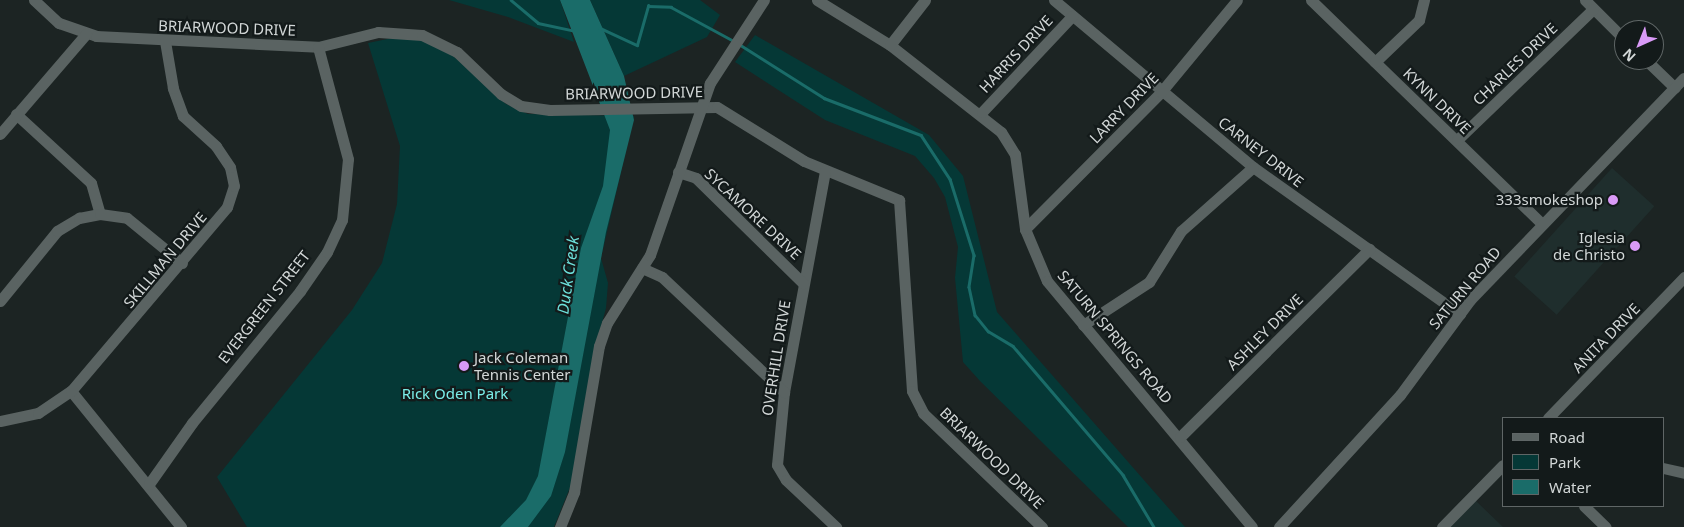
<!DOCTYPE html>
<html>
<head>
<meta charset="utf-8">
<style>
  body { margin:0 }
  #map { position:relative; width:1684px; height:527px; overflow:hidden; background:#1c2423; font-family:"Noto Sans",sans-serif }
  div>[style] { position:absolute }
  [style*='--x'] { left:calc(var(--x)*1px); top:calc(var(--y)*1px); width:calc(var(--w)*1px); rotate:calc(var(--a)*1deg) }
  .built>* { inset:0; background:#1f2e2d; transform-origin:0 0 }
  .green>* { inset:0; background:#053836 }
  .water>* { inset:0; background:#1a6c69 }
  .stream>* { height:2.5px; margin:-1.25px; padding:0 1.25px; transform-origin:1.25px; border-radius:1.25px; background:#1a6c69 }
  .minor>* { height:11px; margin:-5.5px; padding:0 5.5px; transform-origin:5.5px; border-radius:5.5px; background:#5a6362 }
  .dots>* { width:14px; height:14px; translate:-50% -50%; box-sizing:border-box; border:2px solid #131a1a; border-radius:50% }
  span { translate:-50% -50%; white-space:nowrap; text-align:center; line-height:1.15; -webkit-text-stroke:4.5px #131a1a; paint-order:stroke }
  .street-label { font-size:15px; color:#d2d7d7 }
  .poi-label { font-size:15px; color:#d2d7d7 }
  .right { translate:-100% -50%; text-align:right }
  .left { translate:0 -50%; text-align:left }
  .park-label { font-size:15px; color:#7beee9 }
  .water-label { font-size:16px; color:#6de0db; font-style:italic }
  .legend { position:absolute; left:1502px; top:417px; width:162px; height:90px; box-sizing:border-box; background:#131a1a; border:1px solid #5f6666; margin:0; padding:6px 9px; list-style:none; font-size:15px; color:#d2d7d7 }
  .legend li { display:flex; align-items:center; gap:10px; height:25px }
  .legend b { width:25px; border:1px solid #5f6666 }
  .north { position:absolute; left:1614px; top:20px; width:50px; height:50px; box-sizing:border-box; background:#131a1a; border:1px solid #5f6666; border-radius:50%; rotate:224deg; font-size:14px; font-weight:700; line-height:20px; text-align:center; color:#d2d7d7 }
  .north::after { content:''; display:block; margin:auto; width:18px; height:22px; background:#d99af7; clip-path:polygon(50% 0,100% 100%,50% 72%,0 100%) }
</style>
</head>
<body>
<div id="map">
  <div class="built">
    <div style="left:1612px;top:168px;width:57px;height:146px;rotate:42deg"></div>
    <div style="clip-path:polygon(1475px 500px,1503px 527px,1448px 527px)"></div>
  </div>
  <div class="green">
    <div style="clip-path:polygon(449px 0,560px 0,574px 42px,508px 17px)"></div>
    <div style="clip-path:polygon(590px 0,700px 0,720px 15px,707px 37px,624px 76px)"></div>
    <div style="clip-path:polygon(755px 35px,929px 135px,963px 176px,997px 312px,1185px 527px,1128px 527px,980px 381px,963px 362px,955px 278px,958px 247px,945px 197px,934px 178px,915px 156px,825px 120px,735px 62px)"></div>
    <div style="clip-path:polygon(397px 37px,423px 41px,451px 54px,506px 104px,528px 114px,634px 116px,601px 258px,608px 283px,606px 308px,593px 356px,571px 485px,554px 527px,247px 527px,217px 477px,352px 310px,382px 263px,397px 204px,400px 146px,368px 43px)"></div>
  </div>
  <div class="water">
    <div style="clip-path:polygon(560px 0,590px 0,624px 76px,634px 120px,606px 232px,565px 452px,551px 496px,528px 527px,500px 527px,526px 500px,538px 476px,581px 248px,603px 186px,610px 130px)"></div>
  </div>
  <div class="stream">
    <div style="--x:511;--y:0;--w:35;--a:40"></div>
    <div style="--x:538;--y:23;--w:35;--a:12"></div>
    <div style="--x:600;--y:28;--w:41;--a:24.7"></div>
    <div style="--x:637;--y:45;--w:41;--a:-74.2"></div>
    <div style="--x:648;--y:6;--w:23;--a:2"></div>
    <div style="--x:671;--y:7;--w:72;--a:28.4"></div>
    <div style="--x:739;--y:44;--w:101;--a:32.4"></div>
    <div style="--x:824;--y:98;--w:104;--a:20.9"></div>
    <div style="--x:921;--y:135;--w:53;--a:56.6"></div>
    <div style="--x:950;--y:179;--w:80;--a:72.5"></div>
    <div style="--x:974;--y:255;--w:32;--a:99"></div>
    <div style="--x:969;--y:287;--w:29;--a:78"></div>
    <div style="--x:975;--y:315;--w:21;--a:51"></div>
    <div style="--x:988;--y:331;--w:29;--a:31"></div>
    <div style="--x:1013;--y:346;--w:170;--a:49.5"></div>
    <div style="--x:1123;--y:475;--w:61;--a:59.2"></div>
  </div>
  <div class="minor">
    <div style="--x:34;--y:0;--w:34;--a:43"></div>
    <div style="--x:59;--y:23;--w:39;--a:19"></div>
    <div style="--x:96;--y:36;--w:222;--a:2.8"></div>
    <div style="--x:318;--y:47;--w:62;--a:-14"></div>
    <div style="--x:378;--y:32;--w:44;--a:3.9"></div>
    <div style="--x:422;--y:35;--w:39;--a:26"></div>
    <div style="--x:457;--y:52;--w:61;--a:43.7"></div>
    <div style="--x:501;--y:94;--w:23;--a:31"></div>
    <div style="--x:521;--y:106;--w:29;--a:8"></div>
    <div style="--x:550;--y:110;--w:167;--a:-1"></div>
    <div style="--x:717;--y:107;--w:102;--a:31.8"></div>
    <div style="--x:804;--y:161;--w:103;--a:22.3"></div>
    <div style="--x:899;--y:200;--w:191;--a:86.1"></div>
    <div style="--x:912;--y:391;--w:25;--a:63"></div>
    <div style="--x:923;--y:413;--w:165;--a:43.8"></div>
    <div style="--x:817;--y:0;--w:86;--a:31.7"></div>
    <div style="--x:890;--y:45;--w:141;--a:38.1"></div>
    <div style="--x:1001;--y:132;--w:26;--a:58"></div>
    <div style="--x:1015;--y:154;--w:76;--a:82.4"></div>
    <div style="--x:1025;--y:229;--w:56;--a:67.1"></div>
    <div style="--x:1047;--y:281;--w:320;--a:50.2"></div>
    <div style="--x:1054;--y:0;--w:260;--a:40"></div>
    <div style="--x:1253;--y:167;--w:254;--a:35.4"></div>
    <div style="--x:1311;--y:0;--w:322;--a:44.1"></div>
    <div style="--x:1585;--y:0;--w:55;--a:45"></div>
    <div style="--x:890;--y:45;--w:57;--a:-52.1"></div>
    <div style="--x:1646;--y:60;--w:40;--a:44"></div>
    <div style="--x:1375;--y:62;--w:61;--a:-43.7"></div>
    <div style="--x:1419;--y:20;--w:21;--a:-76"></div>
    <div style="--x:982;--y:112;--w:132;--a:-46.8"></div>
    <div style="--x:16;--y:114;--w:102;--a:42.6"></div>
    <div style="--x:91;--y:183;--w:32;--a:74"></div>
    <div style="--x:0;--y:134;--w:132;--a:-49.3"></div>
    <div style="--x:1457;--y:140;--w:189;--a:-43.9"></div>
    <div style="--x:825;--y:171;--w:225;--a:100.5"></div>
    <div style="--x:784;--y:392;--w:73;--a:95.5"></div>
    <div style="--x:777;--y:465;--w:17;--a:59"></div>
    <div style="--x:786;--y:480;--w:69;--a:43.2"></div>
    <div style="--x:678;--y:172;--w:19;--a:18"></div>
    <div style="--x:696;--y:178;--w:150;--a:44.5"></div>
    <div style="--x:1025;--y:229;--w:193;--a:-45.2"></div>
    <div style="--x:1161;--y:92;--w:119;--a:-50.4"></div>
    <div style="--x:642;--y:268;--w:22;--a:24"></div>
    <div style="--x:662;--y:277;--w:168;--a:43.3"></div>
    <div style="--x:0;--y:301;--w:90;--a:-50.8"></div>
    <div style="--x:57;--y:231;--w:26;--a:-31"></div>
    <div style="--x:79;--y:218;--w:21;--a:-11"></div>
    <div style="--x:100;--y:214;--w:27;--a:8"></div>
    <div style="--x:127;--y:218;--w:71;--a:39.3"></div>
    <div style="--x:1083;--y:325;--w:79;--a:-33.1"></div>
    <div style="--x:1149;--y:282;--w:60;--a:-57.9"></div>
    <div style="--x:1181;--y:231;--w:96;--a:-41.6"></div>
    <div style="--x:71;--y:391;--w:175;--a:51"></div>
    <div style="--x:1548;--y:418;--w:196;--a:-46"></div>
    <div style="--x:0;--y:421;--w:39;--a:-12"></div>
    <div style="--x:38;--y:413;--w:40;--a:-34"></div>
    <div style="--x:71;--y:391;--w:241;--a:-49.7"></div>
    <div style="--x:227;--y:207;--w:22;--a:-72"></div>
    <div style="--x:234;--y:186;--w:19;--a:-102"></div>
    <div style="--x:230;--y:167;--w:25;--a:-124"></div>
    <div style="--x:216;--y:146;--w:45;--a:-137.7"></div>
    <div style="--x:183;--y:116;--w:30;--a:-110"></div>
    <div style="--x:173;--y:88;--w:48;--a:-99.7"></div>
    <div style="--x:1180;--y:437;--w:267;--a:-44.8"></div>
    <div style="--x:1663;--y:468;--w:22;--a:13"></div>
    <div style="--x:149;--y:484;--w:75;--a:-54.8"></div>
    <div style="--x:192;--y:423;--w:171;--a:-50.7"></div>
    <div style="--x:300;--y:291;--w:47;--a:-55.3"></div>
    <div style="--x:327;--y:252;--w:35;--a:-65"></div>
    <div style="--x:342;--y:220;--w:61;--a:-84.4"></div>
    <div style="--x:348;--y:159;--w:116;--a:-105"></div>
    <div style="--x:1584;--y:506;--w:30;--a:44"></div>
    <div style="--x:560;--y:527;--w:38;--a:-68"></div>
    <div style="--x:574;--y:492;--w:148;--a:-80.3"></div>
    <div style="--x:599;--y:346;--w:24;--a:-71"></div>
    <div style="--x:607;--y:323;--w:80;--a:-57.7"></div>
    <div style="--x:650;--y:255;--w:182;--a:-70.8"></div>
    <div style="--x:710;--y:83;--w:99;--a:-57"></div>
    <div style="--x:1279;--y:527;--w:179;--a:-47.5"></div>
    <div style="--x:1400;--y:395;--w:118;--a:-53.6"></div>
    <div style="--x:1470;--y:300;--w:308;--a:-46.1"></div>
    <div style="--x:1442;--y:527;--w:87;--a:-45.5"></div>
  </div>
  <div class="dots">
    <div style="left:1613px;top:200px;background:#d99af7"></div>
    <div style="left:1635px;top:246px;background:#d99af7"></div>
    <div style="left:464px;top:366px;background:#d99af7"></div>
  </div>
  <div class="street-label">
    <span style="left:227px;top:28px;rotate:2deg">BRIARWOOD DRIVE</span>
    <span style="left:1016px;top:54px;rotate:-47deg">HARRIS DRIVE</span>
    <span style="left:1515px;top:64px;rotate:-44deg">CHARLES DRIVE</span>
    <span style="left:634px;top:93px;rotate:-1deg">BRIARWOOD DRIVE</span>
    <span style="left:1437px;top:101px;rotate:44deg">KYNN DRIVE</span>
    <span style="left:1124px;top:108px;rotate:-46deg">LARRY DRIVE</span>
    <span style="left:1261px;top:152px;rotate:38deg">CARNEY DRIVE</span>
    <span style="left:753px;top:214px;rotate:43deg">SYCAMORE DRIVE</span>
    <span style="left:165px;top:260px;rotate:-50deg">SKILLMAN DRIVE</span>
    <span style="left:1465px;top:288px;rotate:-50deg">SATURN ROAD</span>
    <span style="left:264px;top:307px;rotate:-52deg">EVERGREEN STREET</span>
    <span style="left:1265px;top:332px;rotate:-45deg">ASHLEY DRIVE</span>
    <span style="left:1115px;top:337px;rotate:50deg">SATURN SPRINGS ROAD</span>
    <span style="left:1606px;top:338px;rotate:-46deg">ANITA DRIVE</span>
    <span style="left:776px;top:358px;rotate:-81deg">OVERHILL DRIVE</span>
    <span style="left:992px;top:458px;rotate:44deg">BRIARWOOD DRIVE</span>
  </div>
  <div class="poi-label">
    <span class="right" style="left:1603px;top:200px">333smokeshop</span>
    <span class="right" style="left:1625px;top:246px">Iglesia<br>de Christo</span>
    <span class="left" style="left:474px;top:366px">Jack Coleman<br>Tennis Center</span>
  </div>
  <div class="park-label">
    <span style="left:455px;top:394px">Rick Oden Park</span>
  </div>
  <div class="water-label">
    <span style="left:568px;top:275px;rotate:-82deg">Duck Creek</span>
  </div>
  <ul class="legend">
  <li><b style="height:6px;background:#5a6362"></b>Road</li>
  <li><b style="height:14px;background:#053836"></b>Park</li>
  <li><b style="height:14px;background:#1a6c69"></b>Water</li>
  </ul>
  <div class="north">N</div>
</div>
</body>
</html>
